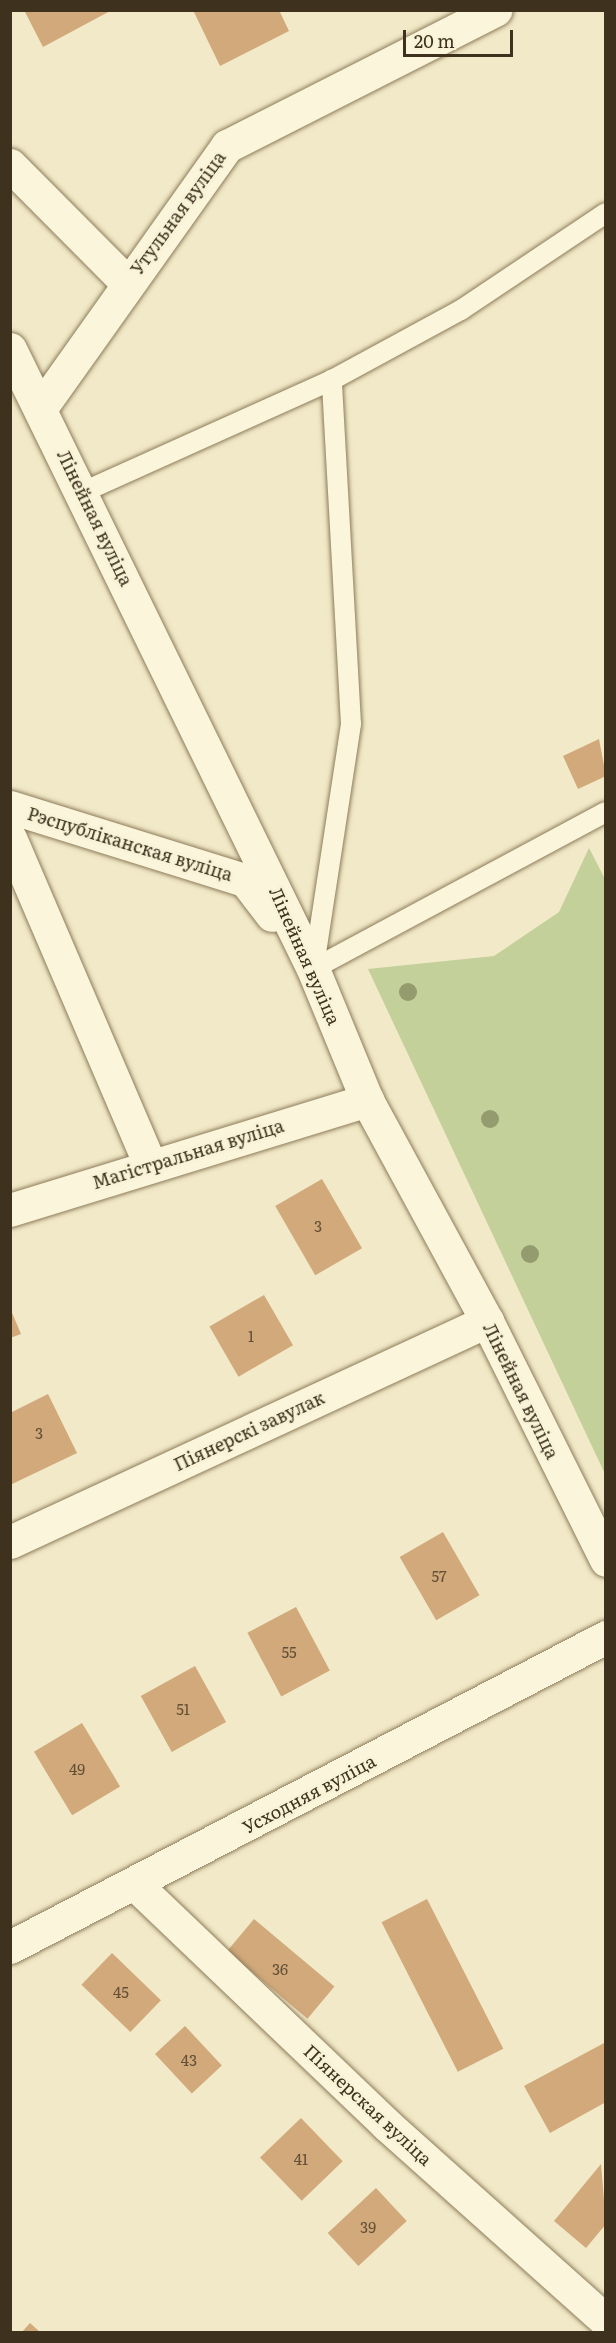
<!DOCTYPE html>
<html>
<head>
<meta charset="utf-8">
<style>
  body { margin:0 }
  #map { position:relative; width:616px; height:2343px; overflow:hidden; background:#f1e9c7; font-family:Literata,serif }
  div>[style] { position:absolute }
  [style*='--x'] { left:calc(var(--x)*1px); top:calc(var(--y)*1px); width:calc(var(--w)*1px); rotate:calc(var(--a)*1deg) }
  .green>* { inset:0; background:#c3d09a }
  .building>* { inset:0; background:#d1a97b; transform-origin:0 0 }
  .roads { filter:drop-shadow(0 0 2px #8e7c5b) drop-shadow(0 0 2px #8e7c5b) }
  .service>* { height:20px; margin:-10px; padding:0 10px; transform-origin:10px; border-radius:10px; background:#fbf5db }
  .minor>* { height:33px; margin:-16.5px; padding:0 16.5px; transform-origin:16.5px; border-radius:16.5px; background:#fbf5db }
  .trees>* { width:18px; height:18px; margin:-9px; border-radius:50%; background:#949b6e }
  span { translate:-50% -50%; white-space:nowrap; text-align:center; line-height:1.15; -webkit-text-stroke:5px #f8f2d7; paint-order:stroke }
  .number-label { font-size:15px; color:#635036 }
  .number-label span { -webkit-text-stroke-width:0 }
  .street-label { font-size:18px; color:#3e321f }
  .frame { position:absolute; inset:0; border:12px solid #3e321f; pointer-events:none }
  .scale { position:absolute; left:403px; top:30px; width:110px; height:27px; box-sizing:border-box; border:3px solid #3e321f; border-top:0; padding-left:8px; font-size:18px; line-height:21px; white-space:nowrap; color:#3e321f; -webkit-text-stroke:4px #f8f2d7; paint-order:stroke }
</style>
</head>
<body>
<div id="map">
  <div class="green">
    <div style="clip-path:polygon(589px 848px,606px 881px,605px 1474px,368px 969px,494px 956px,559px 912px)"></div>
  </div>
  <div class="building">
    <div style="clip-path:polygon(24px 10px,112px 10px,43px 47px)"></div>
    <div style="clip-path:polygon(193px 10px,279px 10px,289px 31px,220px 66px)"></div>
    <div style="clip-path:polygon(599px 739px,606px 776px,578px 789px,563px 756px)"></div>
    <div style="left:322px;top:1179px;width:80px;height:54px;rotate:60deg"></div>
    <div style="left:264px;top:1295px;width:58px;height:63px;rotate:60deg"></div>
    <div style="clip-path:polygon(10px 1308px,21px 1334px,10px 1338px)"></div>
    <div style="clip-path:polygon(48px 1394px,77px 1453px,10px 1485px,10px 1413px)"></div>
    <div style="left:443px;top:1532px;width:73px;height:50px;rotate:60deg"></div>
    <div style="left:296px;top:1607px;width:72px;height:55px;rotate:62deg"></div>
    <div style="left:195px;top:1666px;width:64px;height:62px;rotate:61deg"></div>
    <div style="left:82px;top:1723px;width:74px;height:56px;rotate:59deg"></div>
    <div style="left:427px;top:1899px;width:168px;height:51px;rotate:63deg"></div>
    <div style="left:254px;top:1919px;width:105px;height:42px;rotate:40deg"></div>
    <div style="left:112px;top:1953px;width:68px;height:44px;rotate:44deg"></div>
    <div style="left:185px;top:2026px;width:54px;height:41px;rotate:47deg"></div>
    <div style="clip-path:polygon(606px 2042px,606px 2102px,550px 2133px,524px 2086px)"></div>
    <div style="left:301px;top:2118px;width:60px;height:57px;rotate:46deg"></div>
    <div style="clip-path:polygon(601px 2164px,606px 2224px,586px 2248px,554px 2221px)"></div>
    <div style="left:376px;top:2188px;width:45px;height:66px;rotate:47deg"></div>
    <div style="clip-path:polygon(30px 2323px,40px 2332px,22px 2332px)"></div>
  </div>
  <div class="roads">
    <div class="service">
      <div style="--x:83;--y:492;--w:273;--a:-24.2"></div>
      <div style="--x:332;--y:380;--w:147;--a:-28.5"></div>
      <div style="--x:461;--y:310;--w:174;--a:-33.8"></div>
      <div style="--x:314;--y:966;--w:245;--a:-81.3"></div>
      <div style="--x:351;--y:724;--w:345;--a:-93.2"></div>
      <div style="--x:313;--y:969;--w:332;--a:-28.2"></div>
    </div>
    <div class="minor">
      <div style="--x:10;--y:165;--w:166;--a:45.2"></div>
      <div style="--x:10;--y:349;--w:690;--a:63.95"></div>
      <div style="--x:313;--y:969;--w:142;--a:67.6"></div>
      <div style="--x:367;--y:1100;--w:251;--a:61.5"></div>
      <div style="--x:487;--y:1321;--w:267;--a:63.5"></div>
      <div style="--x:40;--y:409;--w:323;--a:-54.6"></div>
      <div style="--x:227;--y:146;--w:301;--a:-26.9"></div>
      <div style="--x:10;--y:807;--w:246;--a:17.3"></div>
      <div style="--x:245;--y:880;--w:44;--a:52.4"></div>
      <div style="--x:10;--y:838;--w:356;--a:66.8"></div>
      <div style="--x:10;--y:1210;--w:374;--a:-17.1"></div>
      <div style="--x:10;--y:1542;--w:526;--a:-24.86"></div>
      <div style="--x:136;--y:1885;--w:347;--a:43.7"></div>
      <div style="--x:387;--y:2125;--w:294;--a:41.8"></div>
      <div style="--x:10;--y:1947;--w:672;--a:-27.48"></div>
    </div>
  </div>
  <div class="trees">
    <div style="left:408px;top:992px"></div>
    <div style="left:490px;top:1119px"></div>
    <div style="left:530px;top:1254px"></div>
  </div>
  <div class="number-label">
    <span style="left:318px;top:1226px">3</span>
    <span style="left:251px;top:1336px">1</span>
    <span style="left:39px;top:1433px">3</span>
    <span style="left:439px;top:1576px">57</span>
    <span style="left:289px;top:1652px">55</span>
    <span style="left:183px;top:1709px">51</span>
    <span style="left:77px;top:1769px">49</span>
    <span style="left:280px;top:1969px">36</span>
    <span style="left:121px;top:1992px">45</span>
    <span style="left:189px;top:2060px">43</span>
    <span style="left:301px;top:2159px">41</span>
    <span style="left:368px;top:2227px">39</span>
  </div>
  <div class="street-label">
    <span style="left:178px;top:213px;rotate:-54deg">Утульная вуліца</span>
    <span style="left:95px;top:518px;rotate:64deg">Лінейная вуліца</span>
    <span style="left:130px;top:844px;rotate:17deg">Рэспубліканская вуліца</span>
    <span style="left:305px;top:956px;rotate:66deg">Лінейная вуліца</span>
    <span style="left:188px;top:1154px;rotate:-17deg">Магістральная вуліца</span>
    <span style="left:521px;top:1391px;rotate:64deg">Лінейная вуліца</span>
    <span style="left:249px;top:1431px;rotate:-25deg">Піянерскі завулак</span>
    <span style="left:309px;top:1794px;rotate:-28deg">Усходняя вуліца</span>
    <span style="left:368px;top:2105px;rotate:43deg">Піянерская вуліца</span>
  </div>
  <div class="frame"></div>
  <div class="scale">20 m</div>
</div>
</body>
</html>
